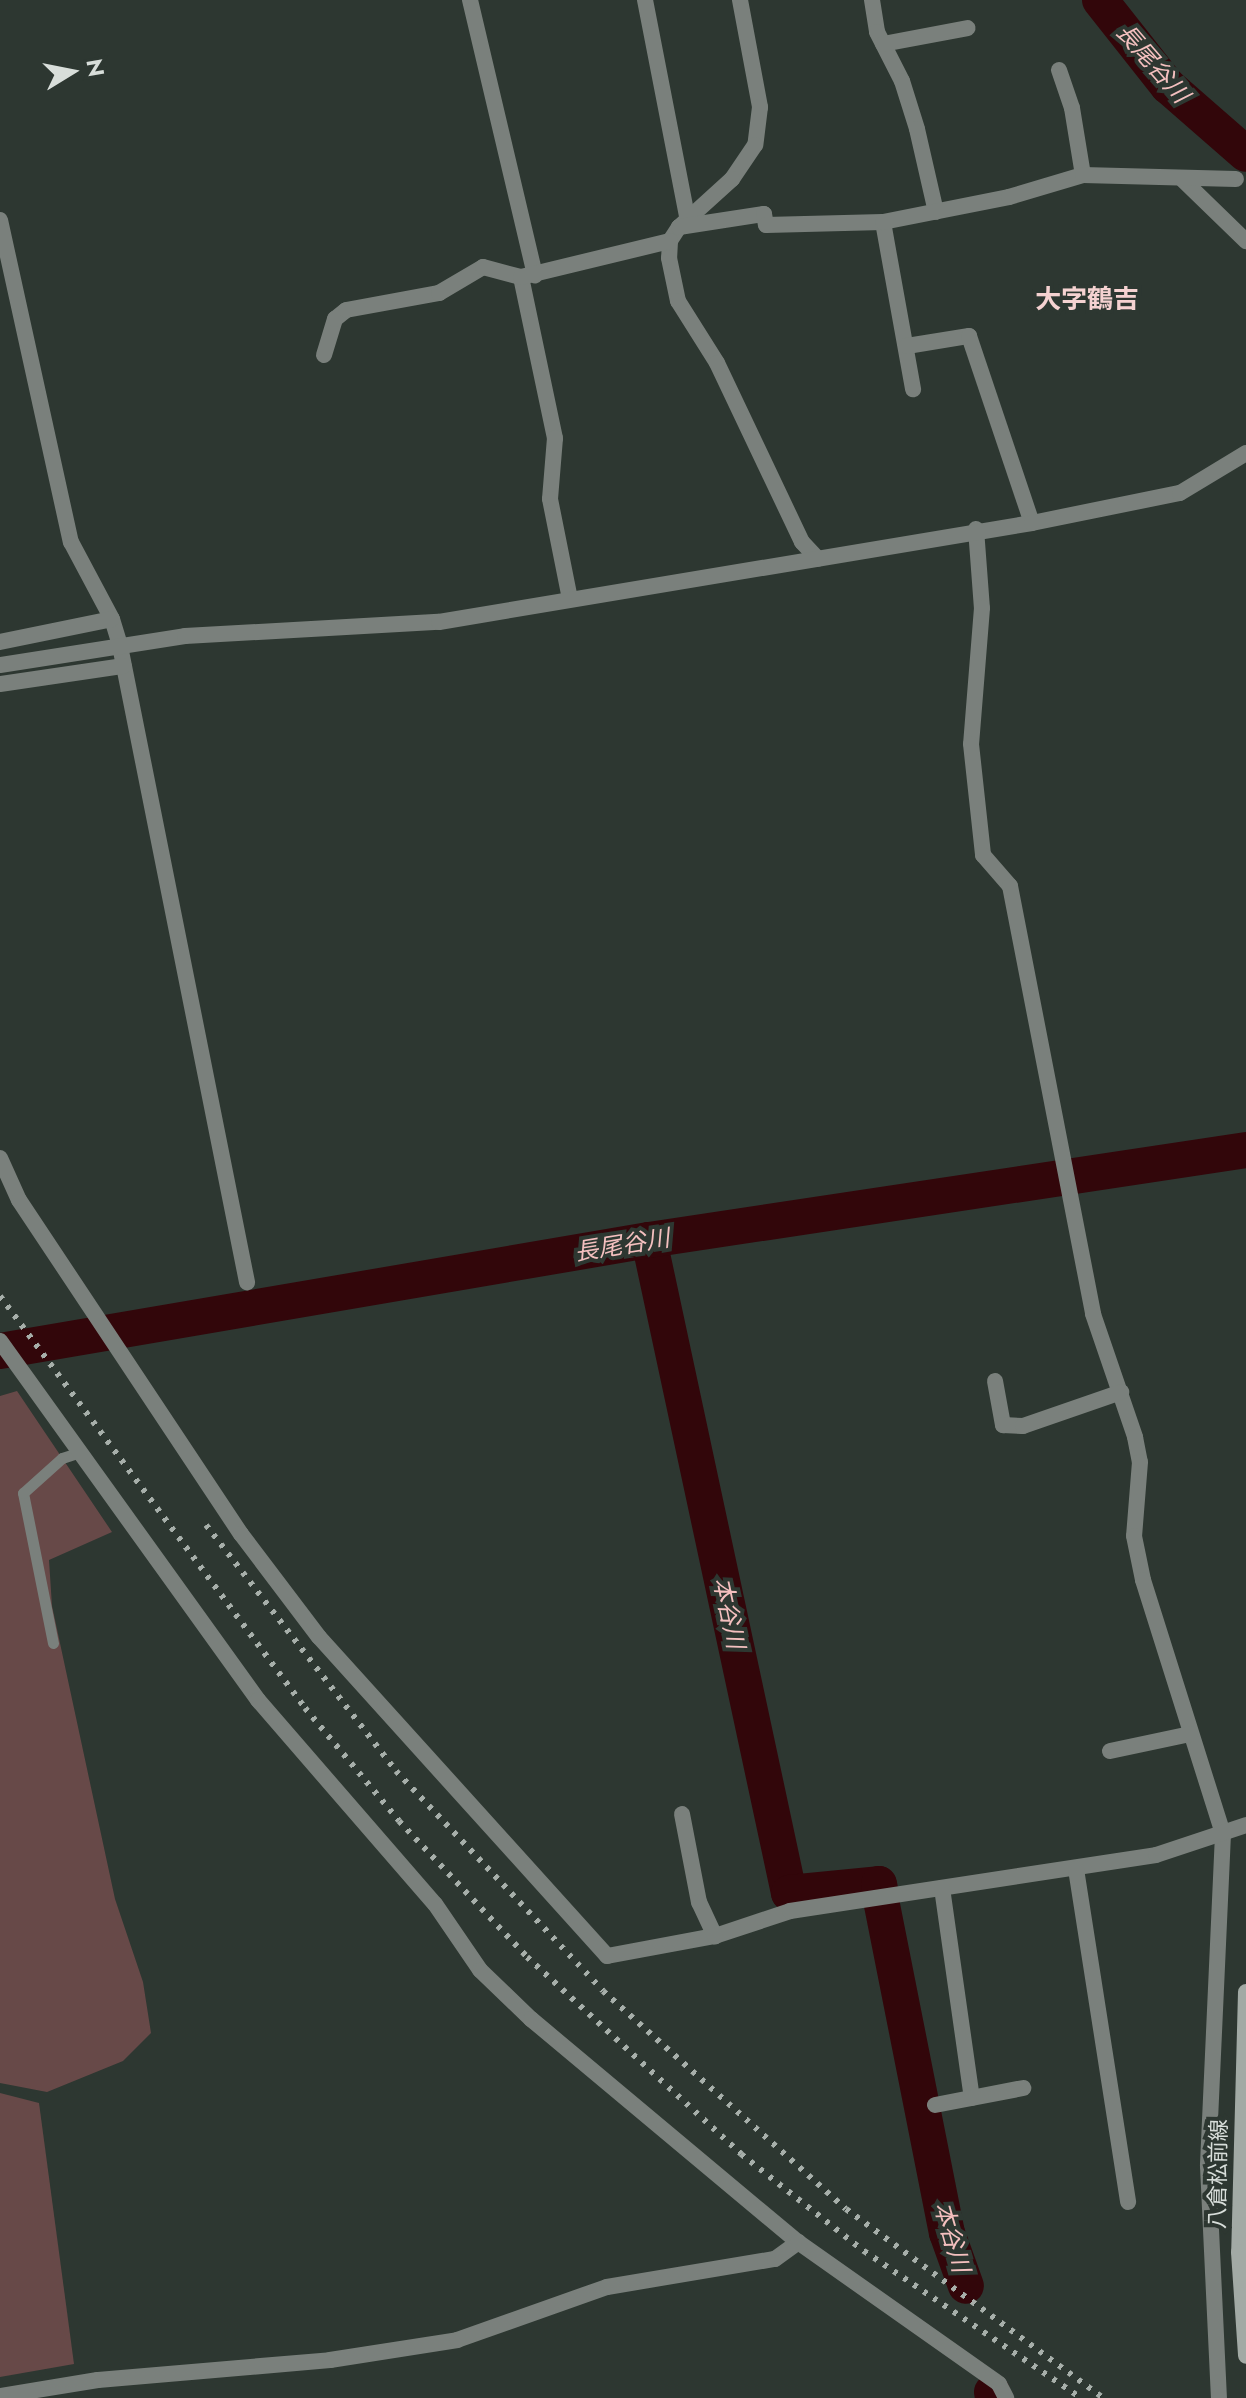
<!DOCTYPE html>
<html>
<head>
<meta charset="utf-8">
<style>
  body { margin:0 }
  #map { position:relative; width:1246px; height:2398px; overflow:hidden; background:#2d3731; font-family:Jost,"Noto Sans JP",sans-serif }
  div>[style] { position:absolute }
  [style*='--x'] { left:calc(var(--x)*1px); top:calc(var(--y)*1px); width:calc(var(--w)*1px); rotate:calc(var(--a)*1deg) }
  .green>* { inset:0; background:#674948 }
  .river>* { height:36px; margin:-18px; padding:0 18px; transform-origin:18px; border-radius:18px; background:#32060a }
  .lane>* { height:11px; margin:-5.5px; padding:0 5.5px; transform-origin:5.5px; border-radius:5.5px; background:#7a807c }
  .street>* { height:16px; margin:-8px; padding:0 8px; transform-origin:8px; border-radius:8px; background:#7a807c }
  .secondary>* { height:16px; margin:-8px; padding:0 8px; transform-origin:8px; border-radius:8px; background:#a2aaa5 }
  .rail>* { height:6px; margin-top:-3px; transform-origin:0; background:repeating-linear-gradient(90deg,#a7afaa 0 4px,transparent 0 12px) }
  span { translate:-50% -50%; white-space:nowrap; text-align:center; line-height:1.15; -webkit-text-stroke:8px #2d3731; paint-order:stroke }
  .street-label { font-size:22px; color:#d8deda }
  .water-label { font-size:24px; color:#f4c0bf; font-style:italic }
  .quarter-label { font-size:26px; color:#f5d2d1; font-weight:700 }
  .north { position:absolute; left:32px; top:32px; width:80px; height:80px; -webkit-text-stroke:6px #2d3731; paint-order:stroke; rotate:80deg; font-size:22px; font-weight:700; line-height:32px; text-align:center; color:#d8deda }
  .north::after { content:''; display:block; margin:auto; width:28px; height:36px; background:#d8deda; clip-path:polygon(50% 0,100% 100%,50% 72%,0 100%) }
</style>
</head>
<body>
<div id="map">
  <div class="green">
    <div style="clip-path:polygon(17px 1391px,112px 1532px,49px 1560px,52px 1606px,115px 1899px,143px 1982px,151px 2033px,123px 2061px,47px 2092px,0 2083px,0 1396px)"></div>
    <div style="clip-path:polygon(0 2093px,39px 2103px,74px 2364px,0 2377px)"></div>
  </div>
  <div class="river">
    <div style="--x:1100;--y:0;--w:110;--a:51.7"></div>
    <div style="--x:1168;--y:86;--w:103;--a:41.1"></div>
    <div style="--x:649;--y:1240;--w:668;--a:77.9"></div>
    <div style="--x:789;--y:1893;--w:90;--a:-5.7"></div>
    <div style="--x:879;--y:1884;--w:5;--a:79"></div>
    <div style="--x:0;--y:1351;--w:658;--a:-9.71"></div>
    <div style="--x:649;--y:1240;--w:604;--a:-8.57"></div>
    <div style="--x:882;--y:1905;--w:334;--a:78.8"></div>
    <div style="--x:947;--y:2233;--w:56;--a:70.3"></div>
    <div style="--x:992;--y:2392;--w:6;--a:81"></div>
  </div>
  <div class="lane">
    <div style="--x:53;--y:1643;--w:153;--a:-101.3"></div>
    <div style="--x:23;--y:1493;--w:52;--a:-41.9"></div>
    <div style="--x:62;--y:1458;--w:19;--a:-18"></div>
  </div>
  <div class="street">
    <div style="--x:470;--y:0;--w:283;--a:76.7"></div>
    <div style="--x:645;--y:0;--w:221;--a:79"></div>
    <div style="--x:740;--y:0;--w:109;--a:79.4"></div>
    <div style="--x:760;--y:107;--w:38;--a:97"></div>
    <div style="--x:755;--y:145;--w:41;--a:124.1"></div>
    <div style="--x:732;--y:179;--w:72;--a:137.8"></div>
    <div style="--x:679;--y:227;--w:17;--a:123"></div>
    <div style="--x:670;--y:241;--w:17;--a:93"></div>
    <div style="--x:669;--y:258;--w:44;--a:78.2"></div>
    <div style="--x:678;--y:301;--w:73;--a:57.8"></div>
    <div style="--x:717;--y:363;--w:198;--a:64.6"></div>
    <div style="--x:802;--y:542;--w:23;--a:47"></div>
    <div style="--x:872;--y:0;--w:32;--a:81"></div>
    <div style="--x:877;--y:32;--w:55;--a:63"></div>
    <div style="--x:902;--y:81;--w:50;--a:72.6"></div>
    <div style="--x:917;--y:129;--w:85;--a:77.1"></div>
    <div style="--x:883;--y:44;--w:86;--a:-10.7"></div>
    <div style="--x:1059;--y:70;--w:40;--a:71.1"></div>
    <div style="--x:1072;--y:108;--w:68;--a:80.7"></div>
    <div style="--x:1183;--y:180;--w:88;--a:44.1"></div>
    <div style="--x:0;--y:220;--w:330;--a:77.6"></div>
    <div style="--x:71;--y:542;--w:87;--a:62"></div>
    <div style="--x:112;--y:619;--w:28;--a:73"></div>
    <div style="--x:120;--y:646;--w:649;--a:78.71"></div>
    <div style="--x:883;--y:222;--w:170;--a:79.8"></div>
    <div style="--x:679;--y:227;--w:86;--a:-8.7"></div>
    <div style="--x:764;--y:214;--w:11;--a:80"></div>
    <div style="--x:766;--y:225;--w:117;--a:-1.5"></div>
    <div style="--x:883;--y:222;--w:128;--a:-11.2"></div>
    <div style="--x:1009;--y:197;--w:77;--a:-16.6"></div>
    <div style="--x:1083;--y:175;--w:153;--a:1.5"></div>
    <div style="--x:521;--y:277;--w:165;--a:78.1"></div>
    <div style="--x:555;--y:438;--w:61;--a:94.7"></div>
    <div style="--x:550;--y:499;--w:102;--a:78.7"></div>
    <div style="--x:907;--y:346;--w:63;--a:-9.2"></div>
    <div style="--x:969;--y:336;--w:197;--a:71.4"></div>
    <div style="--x:324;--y:355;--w:38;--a:-73"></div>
    <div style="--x:335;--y:319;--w:14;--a:-39"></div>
    <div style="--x:346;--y:310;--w:95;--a:-10.4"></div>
    <div style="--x:439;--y:293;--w:51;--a:-30.6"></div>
    <div style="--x:483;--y:267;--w:39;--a:15"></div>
    <div style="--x:521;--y:277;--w:153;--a:-13.6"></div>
    <div style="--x:976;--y:529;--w:79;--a:85.7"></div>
    <div style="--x:982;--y:608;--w:136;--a:94.6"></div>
    <div style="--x:971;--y:744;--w:112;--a:83.8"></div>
    <div style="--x:983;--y:855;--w:41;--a:48.9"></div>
    <div style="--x:1010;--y:886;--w:436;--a:79"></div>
    <div style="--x:1093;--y:1314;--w:130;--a:71.1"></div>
    <div style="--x:1135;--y:1437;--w:25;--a:79"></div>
    <div style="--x:1140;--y:1462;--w:74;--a:94.6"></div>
    <div style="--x:1134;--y:1536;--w:45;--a:78.4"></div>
    <div style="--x:1143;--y:1580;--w:266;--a:72.5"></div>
    <div style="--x:1223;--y:1834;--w:332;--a:92.6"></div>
    <div style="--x:1208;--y:2166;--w:232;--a:87.3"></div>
    <div style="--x:0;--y:642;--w:114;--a:-11.6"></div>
    <div style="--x:0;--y:665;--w:187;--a:-8.9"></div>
    <div style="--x:185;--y:636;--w:254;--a:-3.2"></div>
    <div style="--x:439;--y:622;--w:601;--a:-9.48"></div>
    <div style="--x:1032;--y:523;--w:151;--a:-11.5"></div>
    <div style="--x:1180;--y:493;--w:77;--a:-31.2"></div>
    <div style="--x:0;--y:684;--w:125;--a:-8.3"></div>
    <div style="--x:0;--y:1158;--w:46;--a:65.7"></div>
    <div style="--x:19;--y:1200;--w:401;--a:56.4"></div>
    <div style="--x:241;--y:1534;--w:129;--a:52.9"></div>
    <div style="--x:319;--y:1637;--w:430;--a:47.9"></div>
    <div style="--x:607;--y:1956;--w:110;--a:-10.5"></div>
    <div style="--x:715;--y:1936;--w:79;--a:-18.4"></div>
    <div style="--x:790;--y:1911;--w:370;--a:-8.7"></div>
    <div style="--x:1156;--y:1855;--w:95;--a:-18.4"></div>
    <div style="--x:0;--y:1341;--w:442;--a:54.3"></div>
    <div style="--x:258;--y:1700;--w:270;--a:49.1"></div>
    <div style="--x:435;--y:1904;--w:80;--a:55.7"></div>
    <div style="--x:480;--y:1970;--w:71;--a:43.9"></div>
    <div style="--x:531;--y:2019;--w:348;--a:39.9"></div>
    <div style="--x:995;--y:1381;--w:45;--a:79.7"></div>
    <div style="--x:1003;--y:1425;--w:20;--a:3"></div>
    <div style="--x:1023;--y:1426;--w:104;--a:-19.1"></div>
    <div style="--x:1110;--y:1751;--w:82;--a:-12"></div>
    <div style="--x:682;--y:1814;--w:90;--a:79.1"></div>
    <div style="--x:699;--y:1902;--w:38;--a:65"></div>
    <div style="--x:1076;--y:1869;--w:337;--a:81.1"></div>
    <div style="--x:942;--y:1888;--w:212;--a:81.9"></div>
    <div style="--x:935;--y:2105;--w:90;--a:-10.9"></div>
    <div style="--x:0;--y:2396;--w:99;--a:-9.3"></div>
    <div style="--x:98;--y:2380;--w:233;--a:-4.9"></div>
    <div style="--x:330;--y:2360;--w:129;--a:-8.9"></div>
    <div style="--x:457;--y:2340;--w:159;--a:-19.5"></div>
    <div style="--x:607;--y:2287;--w:170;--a:-9.5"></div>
    <div style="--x:775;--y:2259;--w:29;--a:-36"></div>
    <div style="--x:798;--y:2242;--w:246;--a:35.2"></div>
    <div style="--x:999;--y:2384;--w:16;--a:63"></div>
  </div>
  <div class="secondary">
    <div style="--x:1246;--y:1992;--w:260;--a:91.5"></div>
    <div style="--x:1239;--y:2252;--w:104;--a:86.1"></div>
  </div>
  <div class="rail">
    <div style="--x:0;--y:1296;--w:513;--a:53.49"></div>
    <div style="--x:305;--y:1708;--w:147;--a:50.2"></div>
    <div style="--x:399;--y:1821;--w:187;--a:46.7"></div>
    <div style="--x:527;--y:1957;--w:291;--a:42.6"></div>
    <div style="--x:741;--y:2154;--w:157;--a:38.3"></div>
    <div style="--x:864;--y:2251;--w:262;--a:34.1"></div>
    <div style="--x:206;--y:1525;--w:311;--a:52.3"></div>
    <div style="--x:396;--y:1771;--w:302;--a:46.7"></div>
    <div style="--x:603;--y:1991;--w:326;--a:41.9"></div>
    <div style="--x:846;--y:2209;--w:319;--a:36.3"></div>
  </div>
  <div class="street-label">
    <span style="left:1218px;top:2174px;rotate:-89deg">八倉松前線</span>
  </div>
  <div class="water-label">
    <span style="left:1153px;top:63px;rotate:49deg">長尾谷川</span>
    <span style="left:622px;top:1245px;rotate:-9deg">長尾谷川</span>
    <span style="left:729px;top:1613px;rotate:78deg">本谷川</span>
    <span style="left:952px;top:2237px;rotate:74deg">本谷川</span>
  </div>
  <div class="quarter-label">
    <span style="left:1087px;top:300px">大字鶴吉</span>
  </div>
  <div class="north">N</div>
</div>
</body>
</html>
